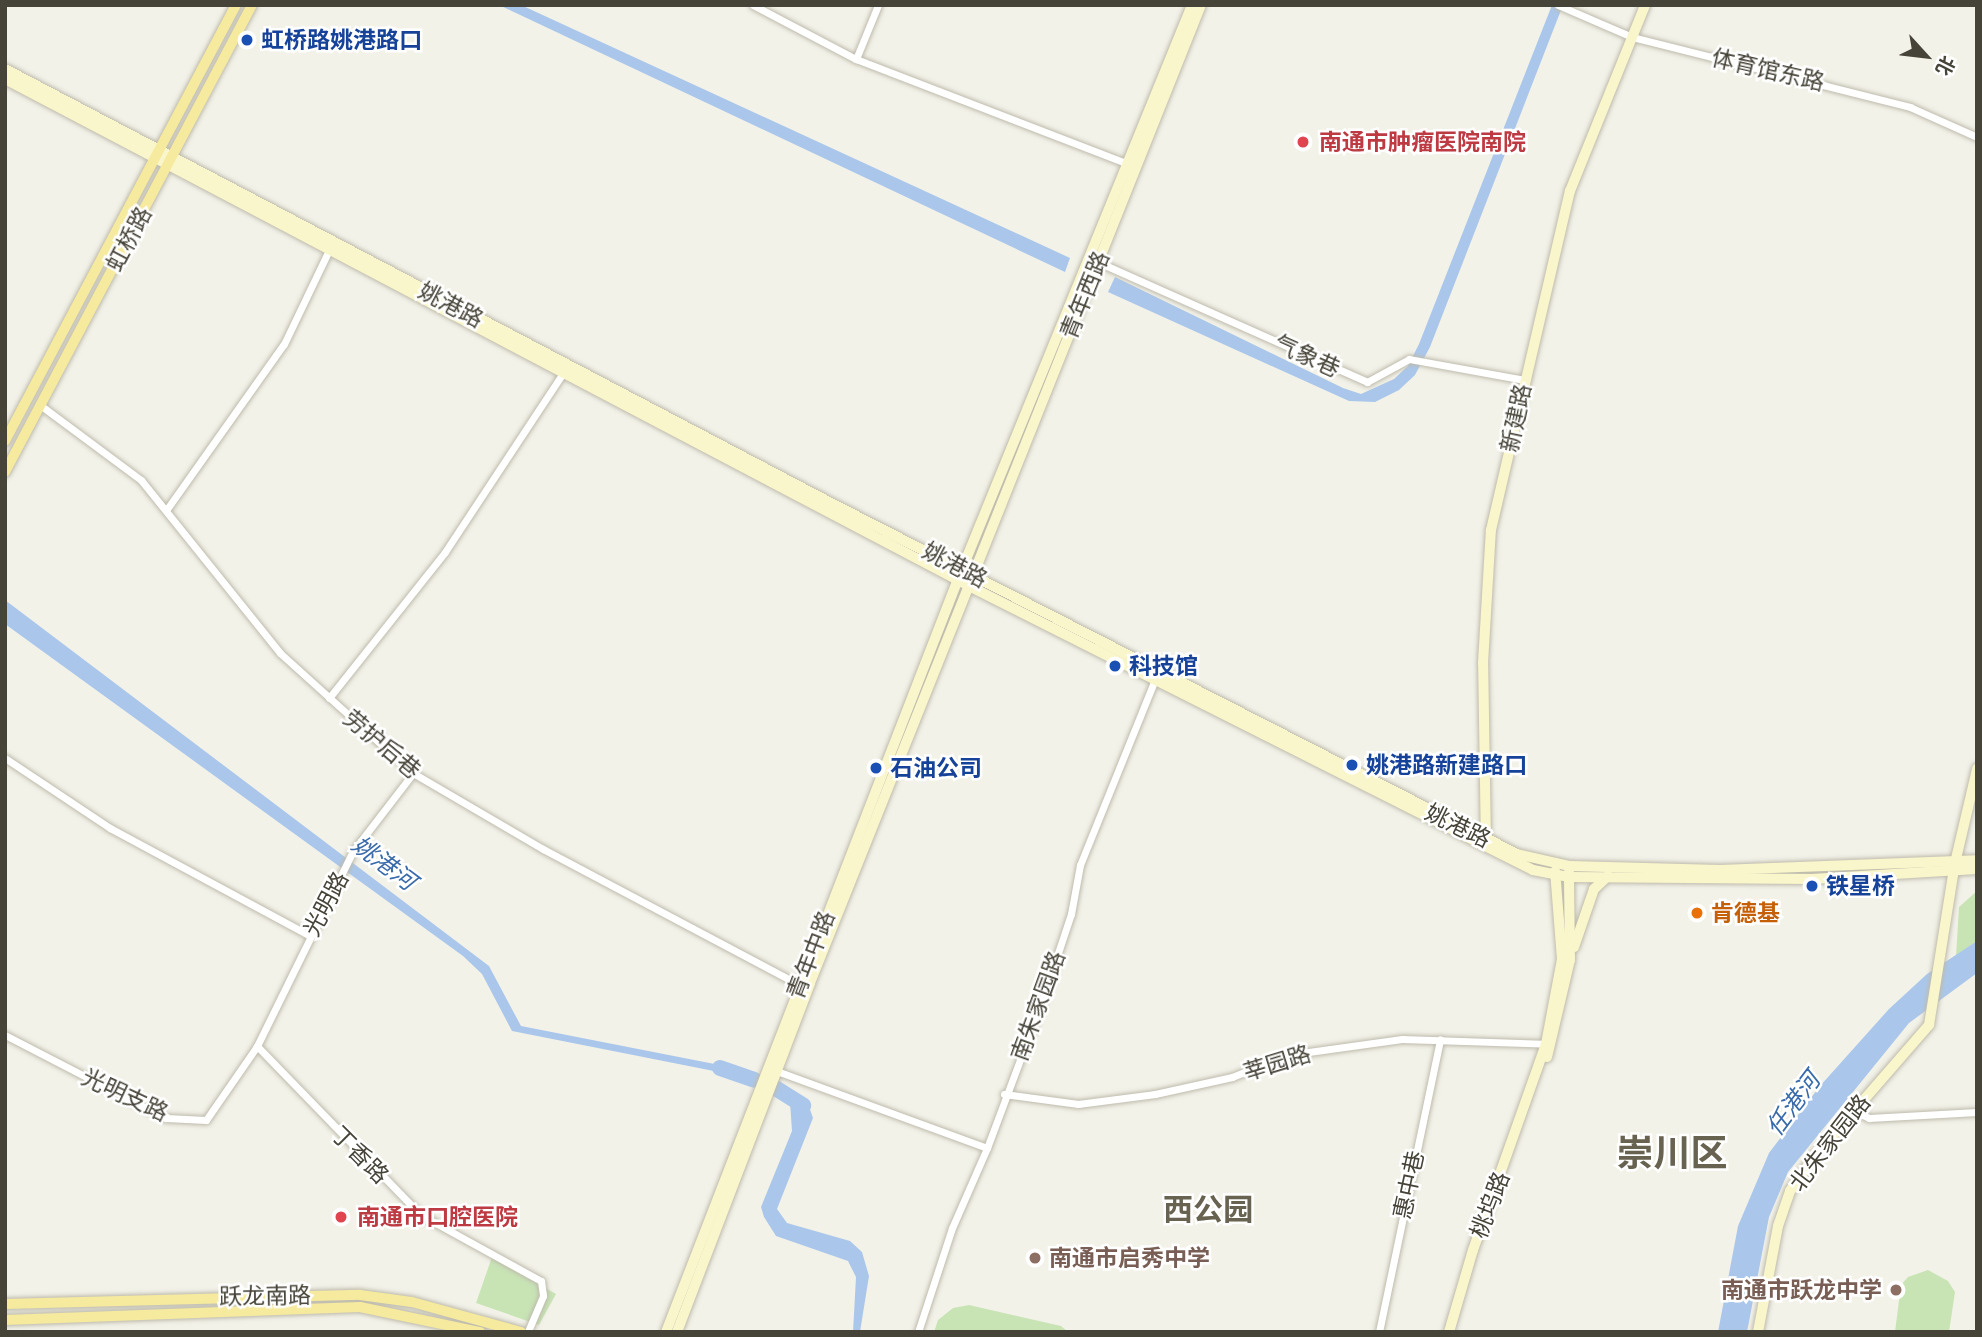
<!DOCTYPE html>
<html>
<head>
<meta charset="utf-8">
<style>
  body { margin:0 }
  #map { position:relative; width:1982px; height:1337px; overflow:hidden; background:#f3f2e9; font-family:Helvetica,"Noto Sans SC",sans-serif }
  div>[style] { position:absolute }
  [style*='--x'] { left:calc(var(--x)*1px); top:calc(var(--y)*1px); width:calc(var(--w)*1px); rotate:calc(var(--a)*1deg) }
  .green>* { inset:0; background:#c8e4b5 }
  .water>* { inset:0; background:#aac7eb }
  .river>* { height:16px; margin:-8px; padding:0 8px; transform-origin:8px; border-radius:8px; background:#aac7eb }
  .roads { filter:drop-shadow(0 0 2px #bebbac) drop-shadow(0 0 2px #bebbac) }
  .street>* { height:7px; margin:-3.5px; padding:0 3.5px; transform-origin:3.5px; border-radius:3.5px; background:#fff }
  .secondary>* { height:10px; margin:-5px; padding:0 5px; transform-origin:5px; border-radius:5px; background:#faf6cc }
  .primary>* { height:10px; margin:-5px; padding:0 5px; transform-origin:5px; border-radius:5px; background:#f6ea9f }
  .dots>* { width:19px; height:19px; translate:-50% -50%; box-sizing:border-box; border:4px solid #fff; border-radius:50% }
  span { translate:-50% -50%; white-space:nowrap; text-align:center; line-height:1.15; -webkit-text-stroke:5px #fff; paint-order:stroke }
  .transit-label { font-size:23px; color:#164399; font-weight:700 }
  .left { translate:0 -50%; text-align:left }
  .street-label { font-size:23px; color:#464338 }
  .health-label { font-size:23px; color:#be3a42; font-weight:700 }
  .food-label { font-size:23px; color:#c56008; font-weight:700 }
  .education-label { font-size:23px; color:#785e54; font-weight:700 }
  .right { translate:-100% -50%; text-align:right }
  .water-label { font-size:24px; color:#396aaa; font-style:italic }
  .district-label { font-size:30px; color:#686250; font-weight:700 }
  .town-label { font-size:37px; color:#686250; font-weight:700 }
  .frame { position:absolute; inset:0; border:7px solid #464338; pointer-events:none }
  .north { position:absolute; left:1891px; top:21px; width:70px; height:70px; -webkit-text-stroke:5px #fff; paint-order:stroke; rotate:117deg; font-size:19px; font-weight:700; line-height:28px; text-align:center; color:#464338 }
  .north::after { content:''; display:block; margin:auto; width:24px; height:32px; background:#464338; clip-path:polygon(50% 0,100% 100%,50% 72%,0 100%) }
</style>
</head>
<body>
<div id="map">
  <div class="green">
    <div style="clip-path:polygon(1977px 891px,1977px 941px,1956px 956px,1959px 907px)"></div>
    <div style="clip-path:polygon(492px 1257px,556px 1294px,539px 1325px,476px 1303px)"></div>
    <div style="clip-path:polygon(1928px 1270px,1948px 1281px,1955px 1292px,1949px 1332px,1895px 1332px,1901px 1285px,1908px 1277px)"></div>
    <div style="clip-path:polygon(969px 1305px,1061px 1326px,1068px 1332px,934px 1332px,938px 1320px,953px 1308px)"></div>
  </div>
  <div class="water">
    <div style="clip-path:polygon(499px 5px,521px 5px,1070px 258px,1065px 272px)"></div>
    <div style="clip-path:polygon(1552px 5px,1563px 5px,1430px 347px,1415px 375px,1399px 390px,1375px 402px,1349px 401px,1108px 292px,1115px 277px,1343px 388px,1361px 394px,1394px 379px,1408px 366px,1419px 344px)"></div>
    <div style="clip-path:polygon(5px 600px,489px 966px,521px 1026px,740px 1069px,739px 1076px,512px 1031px,482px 974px,463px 956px,5px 624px)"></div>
    <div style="clip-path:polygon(1977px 941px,1977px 973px,1909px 1023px,1788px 1172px,1769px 1217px,1747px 1332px,1718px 1332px,1738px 1226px,1769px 1153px,1820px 1086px,1889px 1009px,1927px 974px)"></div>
    <div style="clip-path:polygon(789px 1088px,807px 1101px,813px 1118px,777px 1209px,787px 1223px,850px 1241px,862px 1252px,869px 1276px,860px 1332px,853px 1332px,856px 1277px,848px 1261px,776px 1236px,764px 1217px,761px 1207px,792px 1131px)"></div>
  </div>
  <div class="river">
    <div style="--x:720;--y:1068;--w:36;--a:19"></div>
    <div style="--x:777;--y:1089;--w:31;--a:32"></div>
  </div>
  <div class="roads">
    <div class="street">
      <div style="--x:753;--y:5;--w:116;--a:27.7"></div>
      <div style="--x:856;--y:59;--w:294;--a:21.1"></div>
      <div style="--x:1558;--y:5;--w:81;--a:23.4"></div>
      <div style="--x:1632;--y:37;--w:287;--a:14.1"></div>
      <div style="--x:1910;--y:107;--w:73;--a:24.1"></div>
      <div style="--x:856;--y:59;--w:58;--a:-67.8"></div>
      <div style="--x:1098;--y:262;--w:295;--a:24"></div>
      <div style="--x:1367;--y:382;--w:48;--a:-28.7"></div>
      <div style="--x:1409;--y:359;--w:117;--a:10.3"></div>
      <div style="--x:40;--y:405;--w:126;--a:36.6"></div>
      <div style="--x:141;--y:480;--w:222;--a:51.2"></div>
      <div style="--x:280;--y:653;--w:179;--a:42.1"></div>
      <div style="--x:413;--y:773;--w:151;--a:30.3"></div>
      <div style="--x:543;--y:849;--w:291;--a:27.9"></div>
      <div style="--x:167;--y:509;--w:202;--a:-54.7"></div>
      <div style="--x:284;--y:344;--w:104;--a:-64.4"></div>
      <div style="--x:329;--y:698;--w:186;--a:-51.5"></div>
      <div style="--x:445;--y:552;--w:214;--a:-56.6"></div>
      <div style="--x:5;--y:758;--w:126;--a:33.7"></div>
      <div style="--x:110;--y:828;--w:226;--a:28.3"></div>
      <div style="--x:5;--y:1035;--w:181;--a:27.3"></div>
      <div style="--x:166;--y:1118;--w:40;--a:2.9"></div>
      <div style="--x:206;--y:1120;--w:90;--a:-55.4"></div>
      <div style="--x:257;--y:1046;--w:217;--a:-63.8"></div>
      <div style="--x:353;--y:851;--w:98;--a:-52.4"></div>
      <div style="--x:257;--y:1046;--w:235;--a:45.9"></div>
      <div style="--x:421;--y:1215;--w:137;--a:28.8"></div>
      <div style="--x:541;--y:1281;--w:15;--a:82"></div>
      <div style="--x:543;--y:1296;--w:39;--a:113"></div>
      <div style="--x:774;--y:1070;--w:227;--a:20.1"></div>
      <div style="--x:1004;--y:1094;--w:75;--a:7.7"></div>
      <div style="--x:1078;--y:1104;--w:78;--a:-7.4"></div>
      <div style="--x:1155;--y:1094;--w:79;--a:-12.4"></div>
      <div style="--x:1232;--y:1077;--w:59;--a:-21.8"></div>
      <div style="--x:1287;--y:1055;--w:116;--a:-7.9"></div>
      <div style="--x:1402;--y:1039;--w:147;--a:1.9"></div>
      <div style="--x:1854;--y:1111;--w:17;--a:25"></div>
      <div style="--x:1869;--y:1118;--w:108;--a:-3.2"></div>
      <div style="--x:918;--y:1332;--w:109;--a:-71.9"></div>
      <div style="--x:952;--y:1228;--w:87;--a:-66.4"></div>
      <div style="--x:987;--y:1148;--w:160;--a:-69.5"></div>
      <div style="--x:1043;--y:998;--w:89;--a:-71.6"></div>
      <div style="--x:1071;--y:914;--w:50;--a:-79.6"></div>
      <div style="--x:1080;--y:865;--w:201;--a:-68"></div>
      <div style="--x:1379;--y:1332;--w:299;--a:-78.2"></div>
    </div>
    <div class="secondary">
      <div style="--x:5;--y:69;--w:931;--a:27.72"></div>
      <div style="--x:829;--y:502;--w:773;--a:27.1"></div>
      <div style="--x:1517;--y:854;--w:53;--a:13"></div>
      <div style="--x:1569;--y:866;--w:151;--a:1.5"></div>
      <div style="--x:1720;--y:870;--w:257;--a:-2.2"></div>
      <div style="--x:5;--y:79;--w:1089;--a:27.74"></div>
      <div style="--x:969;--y:586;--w:631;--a:26.73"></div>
      <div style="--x:1533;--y:870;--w:37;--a:11"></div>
      <div style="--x:1569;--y:877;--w:243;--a:0.5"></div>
      <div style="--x:1812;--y:879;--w:165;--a:-3.5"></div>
      <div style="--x:1486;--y:845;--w:182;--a:-90.9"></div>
      <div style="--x:1483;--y:663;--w:133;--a:-86.6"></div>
      <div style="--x:1491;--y:530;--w:348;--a:-76.9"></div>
      <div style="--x:1570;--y:191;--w:201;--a:-68"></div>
      <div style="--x:1574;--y:947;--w:61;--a:-71"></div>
      <div style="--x:1594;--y:889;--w:19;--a:-43"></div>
      <div style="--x:1547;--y:1057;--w:100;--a:-76.7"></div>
      <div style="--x:1570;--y:960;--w:88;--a:-90.7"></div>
      <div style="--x:666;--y:1332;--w:808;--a:-68.8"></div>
      <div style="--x:958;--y:579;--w:620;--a:-67.82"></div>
      <div style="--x:677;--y:1332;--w:373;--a:-69.1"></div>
      <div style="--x:810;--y:983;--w:1053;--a:-68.21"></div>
      <div style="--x:1449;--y:1332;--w:85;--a:-73.7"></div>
      <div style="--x:1473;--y:1250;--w:219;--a:-70.5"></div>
      <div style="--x:1546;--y:1044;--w:86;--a:-79.3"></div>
      <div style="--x:1562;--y:959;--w:88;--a:-94.5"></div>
      <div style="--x:1758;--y:1332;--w:108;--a:-79.3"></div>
      <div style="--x:1778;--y:1226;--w:37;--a:-71"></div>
      <div style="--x:1790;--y:1191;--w:43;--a:-54.5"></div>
      <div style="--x:1815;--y:1156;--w:174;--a:-49"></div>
      <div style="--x:1929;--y:1025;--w:164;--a:-80.9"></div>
      <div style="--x:1955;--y:863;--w:97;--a:-76.8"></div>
    </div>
    <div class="primary">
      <div style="--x:5;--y:441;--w:493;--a:-62.1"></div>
      <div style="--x:5;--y:472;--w:528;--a:-62.13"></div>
      <div style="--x:5;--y:1304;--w:355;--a:-1.5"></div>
      <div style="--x:360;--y:1295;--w:52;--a:7.7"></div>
      <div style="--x:412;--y:1302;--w:113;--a:15.4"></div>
      <div style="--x:5;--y:1320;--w:355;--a:-2.1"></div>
      <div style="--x:360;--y:1307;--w:123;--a:11.8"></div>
    </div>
  </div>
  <div class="dots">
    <div style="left:247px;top:40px;background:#1a4fb4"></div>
    <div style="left:1303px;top:142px;background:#e0444e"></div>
    <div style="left:1115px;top:666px;background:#1a4fb4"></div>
    <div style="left:1352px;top:765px;background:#1a4fb4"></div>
    <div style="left:876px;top:768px;background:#1a4fb4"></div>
    <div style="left:1812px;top:886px;background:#1a4fb4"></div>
    <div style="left:1697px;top:913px;background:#e8710a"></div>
    <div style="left:341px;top:1217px;background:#e0444e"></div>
    <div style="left:1035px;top:1258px;background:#8d6e63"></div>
    <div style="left:1896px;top:1290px;background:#8d6e63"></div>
  </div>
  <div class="transit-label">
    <span class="left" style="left:261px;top:40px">虹桥路姚港路口</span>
    <span class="left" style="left:1129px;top:666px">科技馆</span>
    <span class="left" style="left:1366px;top:765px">姚港路新建路口</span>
    <span class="left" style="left:890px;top:768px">石油公司</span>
    <span class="left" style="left:1826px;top:886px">铁星桥</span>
  </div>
  <div class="street-label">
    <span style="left:1768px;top:70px;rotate:13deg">体育馆东路</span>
    <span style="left:129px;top:239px;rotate:-62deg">虹桥路</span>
    <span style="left:1085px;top:295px;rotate:-68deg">青年西路</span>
    <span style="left:451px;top:305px;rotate:28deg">姚港路</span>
    <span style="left:1307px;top:356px;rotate:24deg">气象巷</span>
    <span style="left:1516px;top:418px;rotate:-78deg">新建路</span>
    <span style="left:955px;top:565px;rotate:28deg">姚港路</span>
    <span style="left:382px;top:744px;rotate:40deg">劳护后巷</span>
    <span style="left:1458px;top:826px;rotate:26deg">姚港路</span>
    <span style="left:326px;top:904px;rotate:-62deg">光明路</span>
    <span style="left:811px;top:955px;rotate:-69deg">青年中路</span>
    <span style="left:1038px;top:1006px;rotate:-70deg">南朱家园路</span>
    <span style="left:1277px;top:1063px;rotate:-17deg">莘园路</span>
    <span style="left:125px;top:1095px;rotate:25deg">光明支路</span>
    <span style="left:1830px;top:1143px;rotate:-52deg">北朱家园路</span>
    <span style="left:360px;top:1155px;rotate:45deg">丁香路</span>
    <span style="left:1409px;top:1185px;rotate:-78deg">惠中巷</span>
    <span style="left:1490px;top:1205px;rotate:-69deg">桃坞路</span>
    <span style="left:265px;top:1296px;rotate:-1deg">跃龙南路</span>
  </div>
  <div class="health-label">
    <span class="left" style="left:1319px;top:142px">南通市肿瘤医院南院</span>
    <span class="left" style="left:357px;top:1217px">南通市口腔医院</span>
  </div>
  <div class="food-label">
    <span class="left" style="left:1711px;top:913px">肯德基</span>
  </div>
  <div class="education-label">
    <span class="left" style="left:1049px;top:1258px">南通市启秀中学</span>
    <span class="right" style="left:1882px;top:1290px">南通市跃龙中学</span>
  </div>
  <div class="water-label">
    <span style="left:384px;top:863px;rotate:37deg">姚港河</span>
    <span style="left:1793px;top:1104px;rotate:-53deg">任港河</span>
  </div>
  <div class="district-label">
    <span style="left:1208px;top:1210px">西公园</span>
  </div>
  <div class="town-label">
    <span style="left:1672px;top:1154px">崇川区</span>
  </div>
  <div class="frame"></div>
  <div class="north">北</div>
</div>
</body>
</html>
